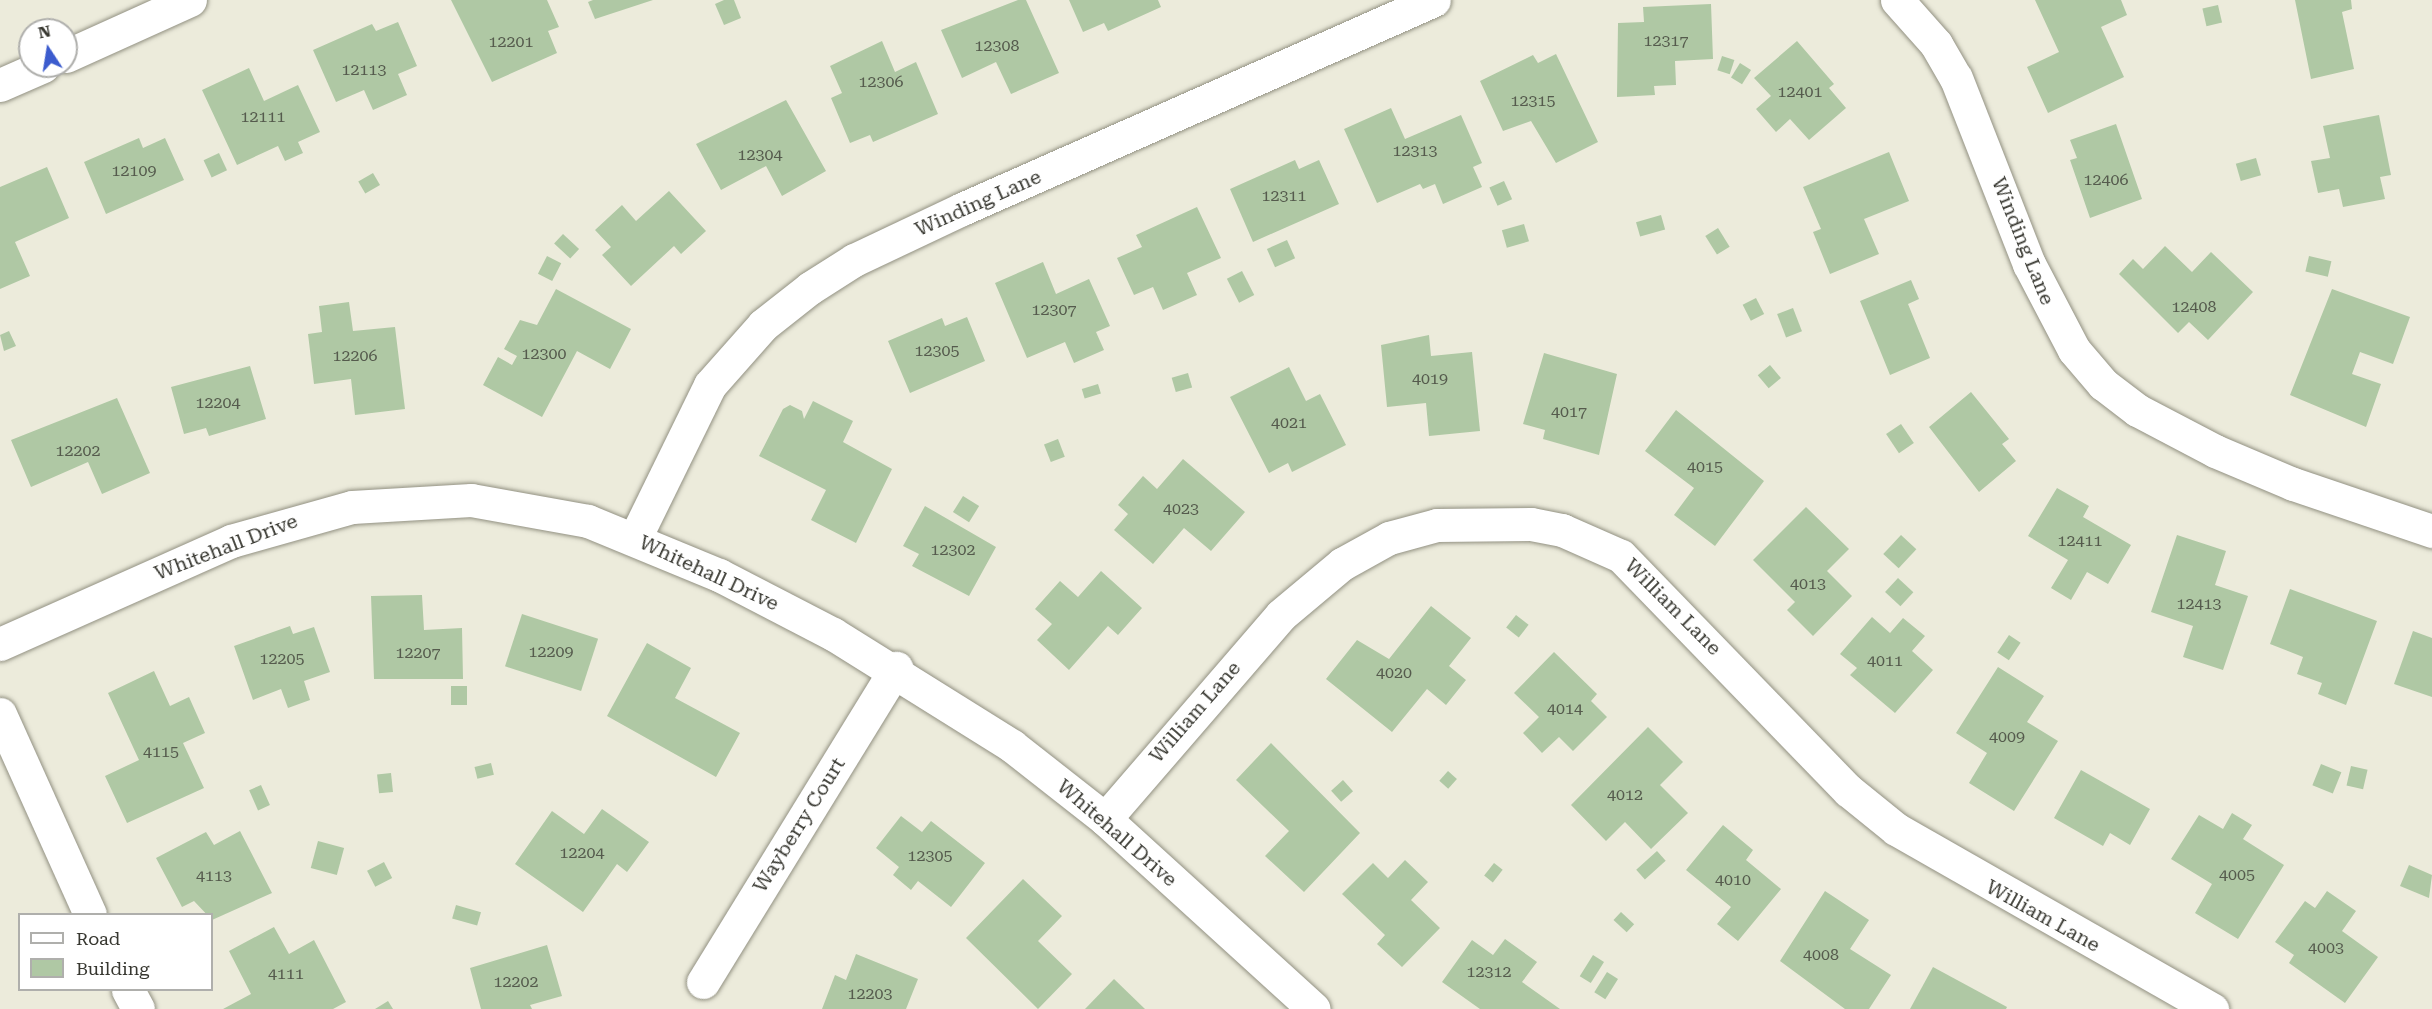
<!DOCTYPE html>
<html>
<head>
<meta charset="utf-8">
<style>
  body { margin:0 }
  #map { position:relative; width:2432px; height:1009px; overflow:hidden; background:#ecebdb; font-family:"Roboto Serif",serif }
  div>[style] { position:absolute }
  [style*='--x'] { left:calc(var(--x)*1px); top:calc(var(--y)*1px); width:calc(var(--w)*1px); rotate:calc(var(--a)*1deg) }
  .building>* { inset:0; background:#afc8a4; transform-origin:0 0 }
  .roads { filter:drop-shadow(0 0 2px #929182) drop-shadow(0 0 2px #929182) }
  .minor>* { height:33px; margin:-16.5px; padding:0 16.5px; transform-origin:16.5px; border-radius:16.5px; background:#fff }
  span { translate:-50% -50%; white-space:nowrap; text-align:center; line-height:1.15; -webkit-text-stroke:4.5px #fff; paint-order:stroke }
  .number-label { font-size:16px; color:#555b4d }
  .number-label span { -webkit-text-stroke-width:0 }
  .street-label { font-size:20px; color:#373730 }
  .legend { position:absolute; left:18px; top:913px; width:195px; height:78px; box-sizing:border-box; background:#fff; border:2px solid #afafac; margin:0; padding:8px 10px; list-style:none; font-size:18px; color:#373730 }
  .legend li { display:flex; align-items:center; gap:12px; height:30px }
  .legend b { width:30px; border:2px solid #afafac }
  .north { position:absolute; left:18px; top:18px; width:60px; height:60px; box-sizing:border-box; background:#fff; border:2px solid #afafac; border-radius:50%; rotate:348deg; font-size:16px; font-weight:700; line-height:24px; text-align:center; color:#373730 }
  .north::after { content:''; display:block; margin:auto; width:21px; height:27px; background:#3c5cce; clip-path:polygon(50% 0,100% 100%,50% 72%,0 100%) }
</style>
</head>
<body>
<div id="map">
  <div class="building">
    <div style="clip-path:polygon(451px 0,547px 0,559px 27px,548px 31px,557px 53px,492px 82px)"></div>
    <div style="clip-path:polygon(593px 0,653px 0,595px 19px,588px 2px)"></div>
    <div style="clip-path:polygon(724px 0,734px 0,741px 18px,724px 25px,715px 4px)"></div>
    <div style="clip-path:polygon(1018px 0,1026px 0,1059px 73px,1011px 94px,996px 62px,962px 78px,941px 30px)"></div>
    <div style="clip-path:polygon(1069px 0,1158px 0,1161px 7px,1108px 31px,1104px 23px,1083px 32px)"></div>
    <div style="clip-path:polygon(2035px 0,2121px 0,2127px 15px,2101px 27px,2124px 77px,2048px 113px,2027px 67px,2059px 52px)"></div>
    <div style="clip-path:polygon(2295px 0,2351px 0,2352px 9px,2342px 12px,2354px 69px,2311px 79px)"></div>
    <div style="clip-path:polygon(1711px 4px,1713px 59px,1675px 61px,1676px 85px,1654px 86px,1655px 95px,1617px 97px,1618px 23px,1644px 22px,1643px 7px)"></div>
    <div style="left:2218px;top:5px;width:18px;height:16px;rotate:77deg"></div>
    <div style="clip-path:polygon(398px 22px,417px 66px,398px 74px,407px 95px,373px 110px,364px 90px,336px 102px,313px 50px,372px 24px,376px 31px)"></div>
    <div style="clip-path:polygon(882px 41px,895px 72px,916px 62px,938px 114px,873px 142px,870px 135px,850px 143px,831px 98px,842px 93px,830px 66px)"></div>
    <div style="clip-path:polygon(1797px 41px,1834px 84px,1829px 88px,1846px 108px,1809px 140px,1790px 119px,1776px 132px,1756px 109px,1771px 96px,1754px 78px)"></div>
    <div style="clip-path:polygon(1556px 54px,1598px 142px,1556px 163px,1531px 121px,1503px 131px,1480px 81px,1533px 55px,1538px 63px)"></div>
    <div style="left:1722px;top:56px;width:13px;height:15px;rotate:18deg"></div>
    <div style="left:1740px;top:63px;width:13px;height:17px;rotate:32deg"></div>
    <div style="clip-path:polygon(249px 68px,264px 101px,298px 85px,320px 132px,298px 142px,303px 153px,285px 161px,278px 146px,237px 165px,202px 90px)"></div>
    <div style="clip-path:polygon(786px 100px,826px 171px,782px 196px,766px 166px,721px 190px,696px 144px)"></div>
    <div style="clip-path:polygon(1391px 108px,1405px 139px,1461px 115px,1482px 163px,1473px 167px,1482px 187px,1443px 204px,1435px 184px,1423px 189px,1420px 184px,1377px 203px,1344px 129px)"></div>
    <div style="clip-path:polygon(2379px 115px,2391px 175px,2380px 177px,2385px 199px,2343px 207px,2339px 189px,2318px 193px,2311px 161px,2330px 158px,2323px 126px)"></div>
    <div style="clip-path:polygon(2116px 124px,2142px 199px,2090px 218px,2070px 160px,2077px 158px,2070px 140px)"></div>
    <div style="clip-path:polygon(139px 138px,143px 148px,165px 138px,184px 180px,106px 214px,84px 162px)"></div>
    <div style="clip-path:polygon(1889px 152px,1909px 201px,1864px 219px,1879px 254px,1830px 274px,1813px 232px,1821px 229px,1803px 187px)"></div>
    <div style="left:219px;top:153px;width:19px;height:17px;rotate:65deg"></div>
    <div style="left:2256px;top:158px;width:18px;height:21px;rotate:74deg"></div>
    <div style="clip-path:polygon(1295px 160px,1299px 169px,1319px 160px,1339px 204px,1253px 242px,1230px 189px)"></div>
    <div style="clip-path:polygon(47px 167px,69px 218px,15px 242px,30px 276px,0 289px,0 187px)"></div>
    <div style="left:373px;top:173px;width:14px;height:17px;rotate:60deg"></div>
    <div style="left:1504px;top:181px;width:20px;height:16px;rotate:66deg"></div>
    <div style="clip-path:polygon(669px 191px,706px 231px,681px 254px,674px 246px,631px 286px,602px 255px,611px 247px,595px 230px,622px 205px,636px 221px)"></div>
    <div style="clip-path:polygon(1197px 207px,1221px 258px,1187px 273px,1197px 295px,1163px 310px,1153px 287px,1134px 295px,1117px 258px,1142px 247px,1136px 235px)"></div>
    <div style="left:1661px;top:215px;width:15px;height:26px;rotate:74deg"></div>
    <div style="left:1524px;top:224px;width:18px;height:23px;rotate:74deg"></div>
    <div style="left:1718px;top:228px;width:22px;height:15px;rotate:58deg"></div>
    <div style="left:563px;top:234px;width:22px;height:13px;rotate:43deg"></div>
    <div style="left:1287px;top:240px;width:20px;height:22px;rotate:66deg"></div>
    <div style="clip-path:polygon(2165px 246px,2192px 272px,2211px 252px,2253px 292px,2208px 340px,2189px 322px,2178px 333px,2119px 274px,2133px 259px,2143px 269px)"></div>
    <div style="left:547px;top:256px;width:16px;height:20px;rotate:27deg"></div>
    <div style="left:2309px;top:256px;width:23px;height:16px;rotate:13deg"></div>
    <div style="clip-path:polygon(1043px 262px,1056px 294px,1089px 279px,1110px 326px,1096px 332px,1104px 350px,1074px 363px,1065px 342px,1027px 358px,995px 283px)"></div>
    <div style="left:1242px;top:271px;width:27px;height:17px;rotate:63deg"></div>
    <div style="clip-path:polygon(1911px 280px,1919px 299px,1908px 304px,1930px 358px,1890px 375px,1860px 301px)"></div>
    <div style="clip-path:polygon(556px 289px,631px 329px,610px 369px,577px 351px,542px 417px,483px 385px,498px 357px,512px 365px,517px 356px,504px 349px,520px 320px,537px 325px)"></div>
    <div style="clip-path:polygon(2332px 289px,2410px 317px,2393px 364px,2360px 352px,2352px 374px,2381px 384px,2366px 427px,2290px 395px)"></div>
    <div style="left:1756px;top:298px;width:18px;height:15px;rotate:63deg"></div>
    <div style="clip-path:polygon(349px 302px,353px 331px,395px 327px,405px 409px,355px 415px,351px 379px,314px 384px,308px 334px,322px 332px,319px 306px)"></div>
    <div style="left:1793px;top:308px;width:25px;height:17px;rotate:69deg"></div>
    <div style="clip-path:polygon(967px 317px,985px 361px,910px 393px,888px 341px,942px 318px,945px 326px)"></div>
    <div style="clip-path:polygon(9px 331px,16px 346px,4px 351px,0 335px)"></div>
    <div style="clip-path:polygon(1429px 335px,1431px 356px,1472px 352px,1480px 431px,1429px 436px,1426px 403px,1387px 407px,1381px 345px)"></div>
    <div style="clip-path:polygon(1544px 353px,1617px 374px,1599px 455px,1543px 439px,1545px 430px,1523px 424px)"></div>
    <div style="left:1770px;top:365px;width:17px;height:16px;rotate:50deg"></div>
    <div style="clip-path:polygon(250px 366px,266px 419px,209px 436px,206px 428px,184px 434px,171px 387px)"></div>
    <div style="clip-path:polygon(1289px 367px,1306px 401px,1320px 394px,1346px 445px,1292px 472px,1288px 463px,1269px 473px,1230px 397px)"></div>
    <div style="left:1188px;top:373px;width:15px;height:17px;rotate:74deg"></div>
    <div style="left:1098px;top:384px;width:10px;height:17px;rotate:73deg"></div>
    <div style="clip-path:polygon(1971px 392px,2009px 439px,2002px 444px,2016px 461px,1979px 492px,1929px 427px)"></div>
    <div style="clip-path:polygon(117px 398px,150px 473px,102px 494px,88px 462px,31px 487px,11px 440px)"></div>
    <div style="clip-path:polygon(813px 401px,853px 421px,843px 442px,892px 469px,856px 543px,811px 520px,826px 490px,759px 456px,783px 409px,790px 405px,802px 411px,804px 419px)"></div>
    <div style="clip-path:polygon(1676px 410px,1764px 481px,1715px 546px,1674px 515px,1694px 488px,1645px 451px)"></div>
    <div style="left:1901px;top:424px;width:23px;height:18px;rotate:56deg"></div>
    <div style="left:1058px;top:439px;width:19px;height:15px;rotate:69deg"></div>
    <div style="clip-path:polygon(1183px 459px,1245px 512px,1211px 551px,1184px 528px,1153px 564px,1114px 530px,1128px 514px,1118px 505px,1143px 476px,1157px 489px)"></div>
    <div style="clip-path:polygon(2057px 488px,2089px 506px,2083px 517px,2131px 545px,2108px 584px,2087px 572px,2071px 600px,2051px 588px,2068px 560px,2028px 536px)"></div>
    <div style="left:963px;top:496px;width:19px;height:19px;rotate:32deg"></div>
    <div style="clip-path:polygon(925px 506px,996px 547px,969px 596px,912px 566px,919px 554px,903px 546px)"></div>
    <div style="clip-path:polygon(1806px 507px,1849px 549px,1827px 571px,1852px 596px,1813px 636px,1787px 610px,1795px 602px,1753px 560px)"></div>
    <div style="left:1901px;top:535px;width:21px;height:26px;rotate:43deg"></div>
    <div style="clip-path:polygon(2177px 535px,2226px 551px,2215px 585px,2248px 596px,2223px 670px,2183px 657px,2193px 626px,2151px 612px)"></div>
    <div style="clip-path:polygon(1101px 571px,1142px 608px,1118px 635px,1108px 626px,1069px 670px,1037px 640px,1052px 624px,1035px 609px,1060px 581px,1078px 597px)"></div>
    <div style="left:1898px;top:578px;width:21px;height:19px;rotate:43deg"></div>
    <div style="clip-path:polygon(2290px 589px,2377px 621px,2346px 705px,2318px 694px,2322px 683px,2297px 674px,2303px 657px,2270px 644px)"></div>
    <div style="clip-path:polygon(422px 595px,424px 630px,462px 628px,463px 679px,374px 679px,371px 596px)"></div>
    <div style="clip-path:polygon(1431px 606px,1471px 638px,1449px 666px,1466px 680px,1446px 705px,1427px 689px,1392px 732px,1326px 679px,1357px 640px,1389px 659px)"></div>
    <div style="left:522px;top:614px;width:80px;height:55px;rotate:18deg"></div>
    <div style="left:1516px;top:615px;width:16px;height:16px;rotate:38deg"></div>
    <div style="clip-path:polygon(1872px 617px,1890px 633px,1903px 618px,1925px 636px,1912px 651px,1933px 670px,1895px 713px,1850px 675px,1857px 668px,1840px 654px)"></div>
    <div style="clip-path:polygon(290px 626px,293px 634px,314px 627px,330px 672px,304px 681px,310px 700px,288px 708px,281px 689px,253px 700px,234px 646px)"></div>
    <div style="clip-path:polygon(2413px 631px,2432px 638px,2432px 697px,2394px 684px)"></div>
    <div style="left:2009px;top:635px;width:14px;height:21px;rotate:34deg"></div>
    <div style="clip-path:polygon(647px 643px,691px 668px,675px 698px,740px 733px,716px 777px,607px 716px)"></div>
    <div style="clip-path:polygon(1554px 652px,1597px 694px,1591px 701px,1607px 717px,1573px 751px,1559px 737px,1542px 753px,1523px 733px,1539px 717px,1514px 693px)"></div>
    <div style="clip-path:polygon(1998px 667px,2044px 696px,2027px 722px,2058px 741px,2014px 811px,1969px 783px,1987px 753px,1956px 733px)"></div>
    <div style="clip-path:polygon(154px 671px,170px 706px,189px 697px,205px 733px,183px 743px,204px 788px,127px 823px,105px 776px,139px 760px,108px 693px)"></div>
    <div style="left:451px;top:686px;width:16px;height:19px"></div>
    <div style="clip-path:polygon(1648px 727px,1683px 762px,1660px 785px,1688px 813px,1651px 849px,1625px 822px,1606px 841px,1571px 805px)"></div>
    <div style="clip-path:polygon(1271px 743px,1360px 833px,1304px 892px,1265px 856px,1289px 831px,1236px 780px)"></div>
    <div style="left:491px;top:763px;width:12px;height:17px;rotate:76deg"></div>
    <div style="left:2321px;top:764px;width:22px;height:23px;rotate:22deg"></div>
    <div style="left:2351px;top:766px;width:17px;height:20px;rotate:13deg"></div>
    <div style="clip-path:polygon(2081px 770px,2150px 809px,2130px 845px,2110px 833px,2103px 846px,2054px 818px)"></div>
    <div style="left:1448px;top:771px;width:12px;height:13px;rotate:42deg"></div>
    <div style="left:391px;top:773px;width:19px;height:14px;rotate:84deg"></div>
    <div style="left:1343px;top:780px;width:15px;height:16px;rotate:48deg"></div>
    <div style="left:261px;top:785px;width:22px;height:13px;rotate:66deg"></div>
    <div style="clip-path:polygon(602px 809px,649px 842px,627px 872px,617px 864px,583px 912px,515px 864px,552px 811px,584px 834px)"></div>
    <div style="clip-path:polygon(2232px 813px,2252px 825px,2243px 839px,2284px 865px,2238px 939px,2195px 913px,2212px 884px,2171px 859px,2199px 815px,2223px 829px)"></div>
    <div style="clip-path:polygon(901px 816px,922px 832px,931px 821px,985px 863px,951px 907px,918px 881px,911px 890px,893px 875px,899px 867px,876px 848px)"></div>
    <div style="clip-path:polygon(1723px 825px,1753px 850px,1746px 860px,1781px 889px,1738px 941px,1717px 924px,1731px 907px,1686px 870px)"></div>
    <div style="clip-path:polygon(240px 831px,272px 893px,212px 920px,194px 901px,182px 907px,156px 858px,206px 832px,214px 845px)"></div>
    <div style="left:318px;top:841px;width:27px;height:28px;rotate:15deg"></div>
    <div style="left:1657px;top:851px;width:13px;height:28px;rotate:48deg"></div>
    <div style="clip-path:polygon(1405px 860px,1428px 882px,1411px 900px,1440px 928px,1402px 967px,1377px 944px,1385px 935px,1342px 894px,1373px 863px,1388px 878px)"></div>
    <div style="left:384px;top:862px;width:18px;height:19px;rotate:63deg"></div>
    <div style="left:1494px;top:863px;width:11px;height:16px;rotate:38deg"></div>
    <div style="clip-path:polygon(2409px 865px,2432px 875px,2429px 898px,2400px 886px)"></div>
    <div style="clip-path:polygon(1023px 879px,1062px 916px,1038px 941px,1072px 974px,1038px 1009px,966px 938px)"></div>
    <div style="clip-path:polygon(1825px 891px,1869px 920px,1850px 949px,1891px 975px,1869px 1009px,1845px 1009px,1780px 961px)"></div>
    <div style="clip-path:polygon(2327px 891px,2356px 911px,2342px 931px,2378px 957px,2345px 1003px,2289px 963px,2294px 955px,2275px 942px,2305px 901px,2315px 908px)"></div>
    <div style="left:456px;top:905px;width:26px;height:14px;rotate:16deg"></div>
    <div style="left:1621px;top:912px;width:18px;height:11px;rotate:43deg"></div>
    <div style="clip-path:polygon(274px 927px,289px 954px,314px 940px,346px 1002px,333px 1009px,223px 1009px,251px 994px,229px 951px)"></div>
    <div style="clip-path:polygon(1505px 939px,1537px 962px,1522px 982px,1560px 1009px,1480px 1009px,1442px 982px,1472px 940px,1493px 955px)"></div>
    <div style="clip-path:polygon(547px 945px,562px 996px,530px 1005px,532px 1009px,481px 1009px,470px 968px)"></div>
    <div style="clip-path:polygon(856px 954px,918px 979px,906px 1009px,822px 1009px,835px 975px,846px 980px)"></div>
    <div style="left:1593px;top:955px;width:13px;height:25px;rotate:32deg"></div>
    <div style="clip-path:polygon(1933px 967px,2007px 1007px,2006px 1009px,1910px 1009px)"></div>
    <div style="left:1607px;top:972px;width:13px;height:24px;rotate:32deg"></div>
    <div style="clip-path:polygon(1114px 979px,1145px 1009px,1085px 1009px)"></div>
    <div style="clip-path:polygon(388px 1001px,393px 1009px,375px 1009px)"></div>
  </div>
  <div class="roads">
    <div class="minor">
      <div style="--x:1897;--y:0;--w:59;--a:48.4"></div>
      <div style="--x:1936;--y:44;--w:39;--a:60"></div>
      <div style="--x:1956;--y:78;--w:200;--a:68.6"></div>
      <div style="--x:2029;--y:264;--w:97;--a:62.4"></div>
      <div style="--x:2074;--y:350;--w:45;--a:49.5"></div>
      <div style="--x:2103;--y:384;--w:43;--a:37.4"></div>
      <div style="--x:2137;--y:410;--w:88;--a:27.7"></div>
      <div style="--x:2215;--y:451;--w:85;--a:22.9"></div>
      <div style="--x:2293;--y:484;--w:147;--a:18.7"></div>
      <div style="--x:66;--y:56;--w:136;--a:-24.3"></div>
      <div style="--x:0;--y:85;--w:47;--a:-23.8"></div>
      <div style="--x:635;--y:538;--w:170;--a:-63.9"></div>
      <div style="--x:710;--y:385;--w:80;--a:-48.5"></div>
      <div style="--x:763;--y:325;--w:60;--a:-38.2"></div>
      <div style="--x:810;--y:288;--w:52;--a:-32.5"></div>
      <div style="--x:854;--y:260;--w:119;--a:-25.3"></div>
      <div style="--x:962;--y:209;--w:516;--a:-23.88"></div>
      <div style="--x:0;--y:644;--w:253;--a:-24"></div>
      <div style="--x:231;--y:541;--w:126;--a:-15.7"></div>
      <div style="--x:352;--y:507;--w:119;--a:-3.4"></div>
      <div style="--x:471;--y:500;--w:119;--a:10.2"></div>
      <div style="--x:588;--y:521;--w:142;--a:22.4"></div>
      <div style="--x:719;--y:575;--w:128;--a:27.4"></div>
      <div style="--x:833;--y:634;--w:211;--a:32"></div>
      <div style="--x:1012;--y:746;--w:118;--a:38.1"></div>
      <div style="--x:1105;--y:819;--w:282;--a:42.3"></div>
      <div style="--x:0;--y:714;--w:219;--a:65.8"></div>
      <div style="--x:1105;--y:819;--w:269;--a:-49.2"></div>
      <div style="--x:1281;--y:615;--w:80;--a:-39.9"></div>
      <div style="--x:1342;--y:564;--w:54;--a:-29"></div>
      <div style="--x:1389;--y:538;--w:50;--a:-15.2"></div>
      <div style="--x:1437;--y:525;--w:94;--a:-0.6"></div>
      <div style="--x:1531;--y:524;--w:32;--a:11"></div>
      <div style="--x:1562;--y:530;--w:64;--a:23.8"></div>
      <div style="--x:1621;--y:556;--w:327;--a:45.9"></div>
      <div style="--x:1849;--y:791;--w:60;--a:39"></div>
      <div style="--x:1896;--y:829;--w:364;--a:29.7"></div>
      <div style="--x:703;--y:982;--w:369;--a:-58.4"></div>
      <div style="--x:128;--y:990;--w:21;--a:62"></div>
    </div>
  </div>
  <div class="number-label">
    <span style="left:1666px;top:41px">12317</span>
    <span style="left:511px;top:42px">12201</span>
    <span style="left:997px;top:46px">12308</span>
    <span style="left:364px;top:70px">12113</span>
    <span style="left:881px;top:82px">12306</span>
    <span style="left:1800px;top:92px">12401</span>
    <span style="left:1533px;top:101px">12315</span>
    <span style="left:263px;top:117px">12111</span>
    <span style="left:1415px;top:151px">12313</span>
    <span style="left:760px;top:155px">12304</span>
    <span style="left:134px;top:171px">12109</span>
    <span style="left:2106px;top:180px">12406</span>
    <span style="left:1284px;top:196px">12311</span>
    <span style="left:2194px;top:307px">12408</span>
    <span style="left:1054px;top:310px">12307</span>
    <span style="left:937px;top:351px">12305</span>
    <span style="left:544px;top:354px">12300</span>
    <span style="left:355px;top:356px">12206</span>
    <span style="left:1430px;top:379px">4019</span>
    <span style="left:218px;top:403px">12204</span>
    <span style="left:1569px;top:412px">4017</span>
    <span style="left:1289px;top:423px">4021</span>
    <span style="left:78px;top:451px">12202</span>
    <span style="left:1705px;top:467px">4015</span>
    <span style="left:1181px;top:509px">4023</span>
    <span style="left:2080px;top:541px">12411</span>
    <span style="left:953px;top:550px">12302</span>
    <span style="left:1808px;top:584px">4013</span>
    <span style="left:2199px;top:604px">12413</span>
    <span style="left:551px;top:652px">12209</span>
    <span style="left:418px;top:653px">12207</span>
    <span style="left:282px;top:659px">12205</span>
    <span style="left:1885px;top:661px">4011</span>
    <span style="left:1394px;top:673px">4020</span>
    <span style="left:1565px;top:709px">4014</span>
    <span style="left:2007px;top:737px">4009</span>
    <span style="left:161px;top:752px">4115</span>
    <span style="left:1625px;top:795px">4012</span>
    <span style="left:582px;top:853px">12204</span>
    <span style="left:930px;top:856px">12305</span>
    <span style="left:2237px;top:875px">4005</span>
    <span style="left:214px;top:876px">4113</span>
    <span style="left:1733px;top:880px">4010</span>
    <span style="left:2326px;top:948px">4003</span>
    <span style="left:1821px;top:955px">4008</span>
    <span style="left:1489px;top:972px">12312</span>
    <span style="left:286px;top:974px">4111</span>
    <span style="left:516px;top:982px">12202</span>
    <span style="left:870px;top:994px">12203</span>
  </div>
  <div class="street-label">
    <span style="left:978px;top:203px;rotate:-24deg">Winding Lane</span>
    <span style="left:2023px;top:241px;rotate:68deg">Winding Lane</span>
    <span style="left:226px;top:547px;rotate:-21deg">Whitehall Drive</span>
    <span style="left:709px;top:573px;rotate:25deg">Whitehall Drive</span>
    <span style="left:1673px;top:607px;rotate:45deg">William Lane</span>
    <span style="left:1195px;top:712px;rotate:-49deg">William Lane</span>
    <span style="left:799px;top:825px;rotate:-58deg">Wayberry Court</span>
    <span style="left:1117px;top:833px;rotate:41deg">Whitehall Drive</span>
    <span style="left:2043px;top:916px;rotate:29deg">William Lane</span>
  </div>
  <ul class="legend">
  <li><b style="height:8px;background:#fff"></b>Road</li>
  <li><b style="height:16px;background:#afc8a4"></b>Building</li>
  </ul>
  <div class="north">N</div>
</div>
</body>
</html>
